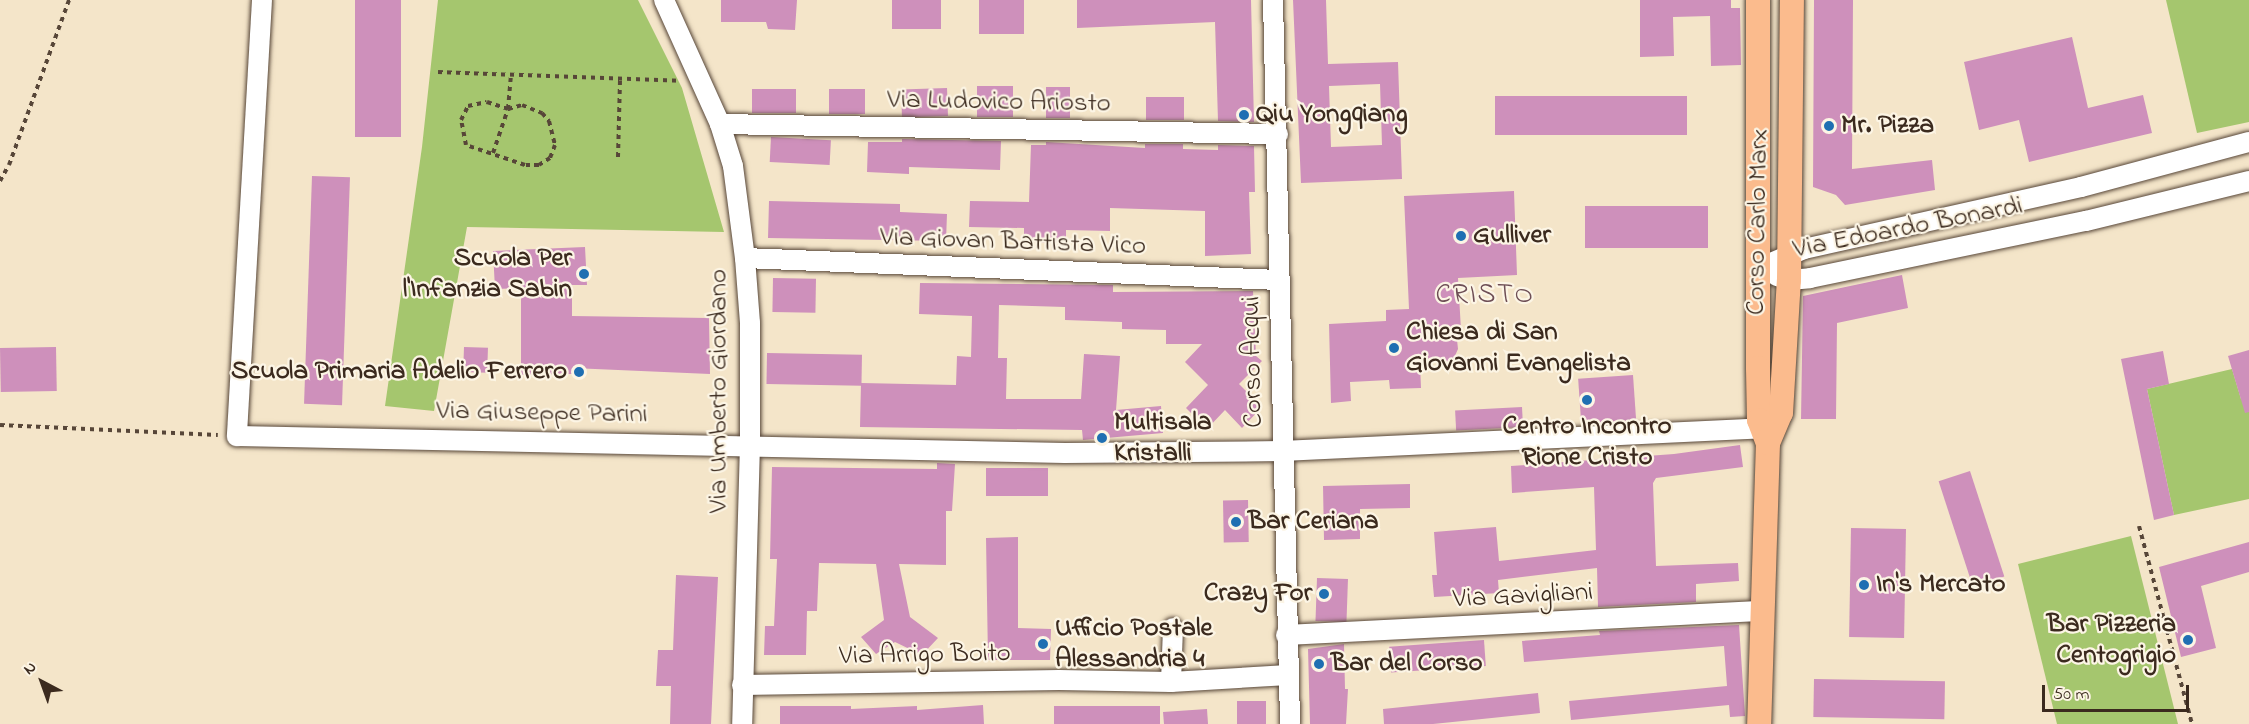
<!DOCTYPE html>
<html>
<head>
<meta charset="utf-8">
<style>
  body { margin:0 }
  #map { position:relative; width:2249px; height:724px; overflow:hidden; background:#f4e5c9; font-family:"Indie Flower",sans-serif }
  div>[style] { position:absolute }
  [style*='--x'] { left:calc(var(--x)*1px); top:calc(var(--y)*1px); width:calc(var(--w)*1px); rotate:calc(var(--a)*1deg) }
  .green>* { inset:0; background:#a5c66e }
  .building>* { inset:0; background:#ce90bb; transform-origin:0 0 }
  .path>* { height:4px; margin-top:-2px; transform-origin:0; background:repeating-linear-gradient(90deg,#574638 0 4.5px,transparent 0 9px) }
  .roads { filter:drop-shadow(0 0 2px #574638) drop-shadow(0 0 2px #574638) }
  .minor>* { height:20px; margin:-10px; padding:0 10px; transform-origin:10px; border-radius:10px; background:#fff }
  .major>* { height:24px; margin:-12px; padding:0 12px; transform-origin:12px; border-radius:12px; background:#fbbb8d }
  .dots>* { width:16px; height:16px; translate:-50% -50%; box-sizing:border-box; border:3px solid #fcf5e5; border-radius:50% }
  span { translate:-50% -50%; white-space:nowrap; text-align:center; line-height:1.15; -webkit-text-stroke:4.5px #fcf5e5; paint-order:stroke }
  .street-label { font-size:27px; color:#3b2a1e }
  .poi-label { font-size:27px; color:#3b2a1e; font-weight:700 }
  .left { translate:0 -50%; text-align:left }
  .right { translate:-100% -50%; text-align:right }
  .neighbourhood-label { font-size:28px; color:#6e4e55; letter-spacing:1.5px }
  .north { position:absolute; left:12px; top:652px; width:60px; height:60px; -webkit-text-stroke:4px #fcf5e5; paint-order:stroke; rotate:319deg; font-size:16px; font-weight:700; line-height:24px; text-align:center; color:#3b2a1e }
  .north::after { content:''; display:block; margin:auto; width:21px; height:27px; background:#3b2a1e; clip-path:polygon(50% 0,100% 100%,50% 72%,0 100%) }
  .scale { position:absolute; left:2042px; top:685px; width:147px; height:27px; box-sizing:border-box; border:3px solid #3b2a1e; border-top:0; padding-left:8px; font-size:18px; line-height:21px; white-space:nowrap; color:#3b2a1e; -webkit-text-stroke:4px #fcf5e5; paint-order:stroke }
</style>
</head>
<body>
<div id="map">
  <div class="green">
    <div style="clip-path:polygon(438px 0,638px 0,682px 88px,724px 232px,467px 227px,434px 411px,385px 406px,422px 147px)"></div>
    <div style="clip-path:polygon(2166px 0,2249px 0,2249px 122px,2197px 133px)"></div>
    <div style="clip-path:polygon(2232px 369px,2241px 399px,2249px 407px,2249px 499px,2174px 515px,2147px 389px)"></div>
    <div style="clip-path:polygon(2131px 536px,2178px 724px,2057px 724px,2018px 564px)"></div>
  </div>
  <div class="building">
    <div style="left:355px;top:0;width:46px;height:137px"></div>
    <div style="clip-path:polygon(721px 0,797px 0,795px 30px,768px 29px,766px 22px,721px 22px)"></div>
    <div style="left:892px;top:0;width:49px;height:29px"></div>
    <div style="left:1024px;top:0;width:34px;height:45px;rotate:90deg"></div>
    <div style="clip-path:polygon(1077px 0,1251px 0,1254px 122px,1218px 121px,1215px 22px,1077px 28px)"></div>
    <div style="clip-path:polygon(evenodd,1293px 0,1326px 0,1328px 64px,1398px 62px,1402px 179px,1301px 183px,1293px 0,1380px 84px,1382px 145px,1331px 147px,1329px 86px,1380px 84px)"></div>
    <div style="clip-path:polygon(1640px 0,1731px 0,1731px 8px,1740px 8px,1741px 65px,1711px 66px,1710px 16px,1673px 17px,1674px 56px,1640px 57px)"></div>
    <div style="clip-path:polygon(1814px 0,1853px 0,1852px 169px,1932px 160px,1935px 190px,1845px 205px,1836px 195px,1813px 187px)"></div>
    <div style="clip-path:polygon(2072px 37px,2088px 108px,2143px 95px,2152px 133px,2029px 162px,2019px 120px,1979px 130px,1964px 62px)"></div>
    <div style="left:1013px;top:86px;width:31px;height:36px;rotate:90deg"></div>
    <div style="left:1046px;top:87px;width:24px;height:31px"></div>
    <div style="left:947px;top:88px;width:28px;height:46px;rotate:88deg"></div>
    <div style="left:752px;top:89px;width:44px;height:24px"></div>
    <div style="left:865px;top:89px;width:25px;height:36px;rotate:90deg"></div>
    <div style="left:1495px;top:96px;width:192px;height:39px"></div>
    <div style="left:1146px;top:97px;width:38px;height:23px"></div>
    <div style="left:771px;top:137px;width:60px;height:25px;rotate:3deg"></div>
    <div style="clip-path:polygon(902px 139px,1001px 141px,1000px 170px,909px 167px,909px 174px,867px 172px,868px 142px,902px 142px)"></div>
    <div style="clip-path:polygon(1046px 142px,1145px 148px,1145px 144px,1183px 144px,1183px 149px,1218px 150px,1218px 145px,1254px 146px,1255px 192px,1249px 192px,1251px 254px,1205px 256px,1205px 211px,1110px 208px,1110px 231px,1066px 230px,1066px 243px,1024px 242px,1024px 228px,969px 227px,970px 201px,1029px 202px,1031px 145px,1046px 145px)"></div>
    <div style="left:312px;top:176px;width:38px;height:228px;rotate:2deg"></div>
    <div style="clip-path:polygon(1514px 191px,1517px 275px,1458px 278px,1461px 330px,1456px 330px,1458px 349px,1454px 358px,1447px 362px,1420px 364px,1421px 388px,1390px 389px,1389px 380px,1350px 382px,1351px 401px,1331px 403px,1329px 324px,1386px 321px,1386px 310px,1409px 309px,1404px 196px)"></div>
    <div style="clip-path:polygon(769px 201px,900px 204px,900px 212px,947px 214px,946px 241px,768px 238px)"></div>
    <div style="left:1708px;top:206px;width:42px;height:123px;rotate:90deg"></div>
    <div style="clip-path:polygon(585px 247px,587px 285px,572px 285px,572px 316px,709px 318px,710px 374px,572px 368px,572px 374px,521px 375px,521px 288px,495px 289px,493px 251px)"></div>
    <div style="clip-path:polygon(1902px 275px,1908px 308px,1837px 323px,1836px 419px,1801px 419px,1803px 296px)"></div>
    <div style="left:773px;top:278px;width:43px;height:34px;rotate:1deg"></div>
    <div style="clip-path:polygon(920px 283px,1113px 285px,1113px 292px,1253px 291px,1256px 356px,1262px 361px,1239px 384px,1262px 407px,1242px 428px,1225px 410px,1207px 429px,1186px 408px,1208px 385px,1185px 362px,1202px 344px,1166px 344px,1166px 330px,1122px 329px,1122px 322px,1065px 320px,1065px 307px,999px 305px,998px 358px,1007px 358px,1006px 399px,1081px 399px,1084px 354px,1120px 356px,1116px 410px,1161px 406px,1163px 433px,1083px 440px,1082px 430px,860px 427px,861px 383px,956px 385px,957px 356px,971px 357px,972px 316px,919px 314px)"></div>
    <div style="left:56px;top:347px;width:44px;height:56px;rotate:89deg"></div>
    <div style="left:464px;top:347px;width:24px;height:25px;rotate:2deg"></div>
    <div style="clip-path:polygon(2249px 350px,2249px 412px,2245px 413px,2228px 356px)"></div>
    <div style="clip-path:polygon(2163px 351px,2169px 384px,2147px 389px,2174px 515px,2154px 520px,2121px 359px)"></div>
    <div style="left:767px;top:353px;width:95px;height:31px;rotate:1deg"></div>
    <div style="left:1633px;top:375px;width:47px;height:55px;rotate:86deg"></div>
    <div style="left:1522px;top:407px;width:20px;height:67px;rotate:87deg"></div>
    <div style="clip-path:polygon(1740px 445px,1743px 467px,1656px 478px,1653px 483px,1656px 566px,1738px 563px,1739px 581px,1696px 584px,1696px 602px,1598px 607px,1597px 568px,1498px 580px,1499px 593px,1434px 597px,1432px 575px,1437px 575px,1434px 532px,1496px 527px,1499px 561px,1596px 550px,1594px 487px,1512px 493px,1511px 466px,1674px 454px)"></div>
    <div style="clip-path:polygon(937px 463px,955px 464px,952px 511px,946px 511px,946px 565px,899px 564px,910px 617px,938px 638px,922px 655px,895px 642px,876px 654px,861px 637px,884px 620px,876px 564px,819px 563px,817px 611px,807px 611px,806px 655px,764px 655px,765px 626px,774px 626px,777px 559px,770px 559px,772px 467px,937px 469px)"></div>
    <div style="left:986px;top:468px;width:62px;height:28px"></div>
    <div style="left:1970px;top:471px;width:111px;height:33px;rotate:72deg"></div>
    <div style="clip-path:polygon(1410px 484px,1410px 508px,1360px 509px,1360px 539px,1324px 540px,1323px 486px)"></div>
    <div style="left:1248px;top:500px;width:42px;height:25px;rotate:89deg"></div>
    <div style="left:1851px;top:528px;width:55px;height:109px;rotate:1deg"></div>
    <div style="clip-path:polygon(1018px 537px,1018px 628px,1051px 629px,1050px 660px,988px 660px,986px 538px)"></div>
    <div style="clip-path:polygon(2249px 542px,2249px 572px,2201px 586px,2216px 648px,2181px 657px,2159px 567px)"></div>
    <div style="clip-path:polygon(676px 575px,718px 577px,711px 724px,670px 724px,671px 686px,656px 686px,658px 650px,673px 650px)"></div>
    <div style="left:1317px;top:578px;width:31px;height:43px;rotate:2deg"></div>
    <div style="clip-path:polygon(1739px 625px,1745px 716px,1730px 717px,1729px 705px,1571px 720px,1569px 701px,1727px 686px,1724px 646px,1524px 662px,1522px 641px,1600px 635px,1599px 631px)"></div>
    <div style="left:1484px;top:640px;width:26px;height:95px;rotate:86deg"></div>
    <div style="clip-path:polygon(1344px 644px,1345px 689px,1348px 689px,1346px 724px,1310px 724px,1308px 649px)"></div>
    <div style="left:1814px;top:679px;width:131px;height:38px;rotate:1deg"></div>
    <div style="clip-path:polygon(1538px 693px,1540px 713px,1433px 724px,1384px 724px,1383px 709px)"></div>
    <div style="left:1237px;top:701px;width:29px;height:23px"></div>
    <div style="clip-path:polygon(983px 705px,984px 724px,780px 724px,780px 706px,851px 706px,851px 709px,917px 706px,917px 710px)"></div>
    <div style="left:1160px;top:706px;width:18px;height:106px;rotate:90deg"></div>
    <div style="clip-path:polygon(1207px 709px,1208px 724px,1164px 724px,1163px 712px)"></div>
  </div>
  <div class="path">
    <div style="--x:438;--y:72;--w:242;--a:2.1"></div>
    <div style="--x:493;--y:153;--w:46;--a:-71.2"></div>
    <div style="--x:508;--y:109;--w:15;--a:-16"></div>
    <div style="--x:522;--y:105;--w:22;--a:22"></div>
    <div style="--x:542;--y:113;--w:11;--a:49"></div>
    <div style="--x:549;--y:121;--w:25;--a:76"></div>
    <div style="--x:555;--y:145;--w:14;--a:111"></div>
    <div style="--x:550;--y:158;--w:13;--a:148"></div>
    <div style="--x:539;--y:165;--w:14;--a:180"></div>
    <div style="--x:525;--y:165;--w:62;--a:-161.3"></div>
    <div style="--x:466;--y:145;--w:25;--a:-101"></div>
    <div style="--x:461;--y:120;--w:16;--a:-63"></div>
    <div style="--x:468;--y:106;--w:19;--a:-12"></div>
    <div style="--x:487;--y:102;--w:22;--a:18"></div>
    <div style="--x:508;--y:109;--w:34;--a:-85"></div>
    <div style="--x:618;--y:157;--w:78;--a:-88.5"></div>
    <div style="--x:0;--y:181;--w:18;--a:-61"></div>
    <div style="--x:9;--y:165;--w:176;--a:-70"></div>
    <div style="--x:0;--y:425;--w:218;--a:2.6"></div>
    <div style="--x:2139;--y:526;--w:205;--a:75"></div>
  </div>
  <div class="roads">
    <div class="minor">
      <div style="--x:262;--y:0;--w:437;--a:93.3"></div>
      <div style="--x:237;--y:436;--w:828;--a:1.18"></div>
      <div style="--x:1065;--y:453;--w:217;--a:-0.5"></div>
      <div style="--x:1282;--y:451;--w:480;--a:-2.7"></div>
      <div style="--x:664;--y:0;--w:136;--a:65.7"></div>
      <div style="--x:720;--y:124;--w:44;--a:72.8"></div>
      <div style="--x:733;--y:166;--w:93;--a:82.6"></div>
      <div style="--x:745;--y:258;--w:65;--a:85.6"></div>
      <div style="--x:750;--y:323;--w:121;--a:90"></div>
      <div style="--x:750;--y:444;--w:280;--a:91.6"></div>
      <div style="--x:1273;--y:0;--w:724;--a:88.65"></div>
      <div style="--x:720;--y:124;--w:558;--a:1.03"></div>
      <div style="--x:745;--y:258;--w:534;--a:2.36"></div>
      <div style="--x:1757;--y:269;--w:51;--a:-23.1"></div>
      <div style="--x:1804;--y:249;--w:284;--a:-12.6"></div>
      <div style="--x:2081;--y:187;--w:174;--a:-15"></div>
      <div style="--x:1777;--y:276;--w:13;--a:18"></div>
      <div style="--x:1789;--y:280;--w:21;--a:-5"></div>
      <div style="--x:1810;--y:278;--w:282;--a:-11.7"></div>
      <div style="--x:2086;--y:221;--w:168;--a:-13.8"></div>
      <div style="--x:1286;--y:635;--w:478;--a:-2.9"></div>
      <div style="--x:1171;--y:682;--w:54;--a:-87.9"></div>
      <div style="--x:742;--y:685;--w:317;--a:-0.9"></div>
      <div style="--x:1059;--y:680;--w:112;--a:1"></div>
      <div style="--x:1171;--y:682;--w:117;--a:-3.4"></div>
    </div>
    <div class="major">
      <div style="--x:1758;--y:0;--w:368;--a:90"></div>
      <div style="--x:1758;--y:368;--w:52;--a:88.9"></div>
      <div style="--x:1759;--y:420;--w:25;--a:69"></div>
      <div style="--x:1768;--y:443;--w:281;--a:91.8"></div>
      <div style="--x:1768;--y:443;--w:33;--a:-67"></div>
      <div style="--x:1781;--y:413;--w:133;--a:-86.6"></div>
      <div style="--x:1789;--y:280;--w:280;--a:-89.4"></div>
    </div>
  </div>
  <div class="dots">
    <div style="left:1244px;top:115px;background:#1f6fb2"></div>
    <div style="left:1829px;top:126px;background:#1f6fb2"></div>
    <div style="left:1461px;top:236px;background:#1f6fb2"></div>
    <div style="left:584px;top:274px;background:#1f6fb2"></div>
    <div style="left:1394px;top:348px;background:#1f6fb2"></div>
    <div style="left:579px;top:372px;background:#1f6fb2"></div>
    <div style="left:1587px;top:400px;background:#1f6fb2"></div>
    <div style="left:1102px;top:438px;background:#1f6fb2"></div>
    <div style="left:1236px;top:522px;background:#1f6fb2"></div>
    <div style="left:1864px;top:585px;background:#1f6fb2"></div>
    <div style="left:1324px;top:594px;background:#1f6fb2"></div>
    <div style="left:2188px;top:640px;background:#1f6fb2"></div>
    <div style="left:1043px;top:644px;background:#1f6fb2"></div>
    <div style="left:1319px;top:664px;background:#1f6fb2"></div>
  </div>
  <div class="street-label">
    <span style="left:999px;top:102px;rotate:1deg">Via Ludovico Ariosto</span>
    <span style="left:1758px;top:222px;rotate:-89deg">Corso Carlo Marx</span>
    <span style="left:1908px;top:228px;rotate:-11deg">Via Edoardo Bonardi</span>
    <span style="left:1013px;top:242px;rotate:2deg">Via Giovan Battista Vico</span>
    <span style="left:1253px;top:362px;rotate:-91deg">Corso Acqui</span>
    <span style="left:719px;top:391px;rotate:-90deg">Via Umberto Giordano</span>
    <span style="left:542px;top:413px;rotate:1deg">Via Giuseppe Parini</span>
    <span style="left:1523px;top:596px;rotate:-3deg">Via Gavigliani</span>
    <span style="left:925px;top:655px;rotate:-1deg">Via Arrigo Boito</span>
  </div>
  <div class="poi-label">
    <span class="left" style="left:1256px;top:115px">Qiu Yongqiang</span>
    <span class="left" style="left:1841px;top:126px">Mr. Pizza</span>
    <span class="left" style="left:1473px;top:236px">Gulliver</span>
    <span class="right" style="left:572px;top:274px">Scuola Per<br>l'Infanzia Sabin</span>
    <span class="left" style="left:1406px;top:348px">Chiesa di San<br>Giovanni Evangelista</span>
    <span class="right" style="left:567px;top:372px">Scuola Primaria Adelio Ferrero</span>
    <span class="left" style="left:1114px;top:438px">Multisala<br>Kristalli</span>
    <span style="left:1587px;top:442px">Centro Incontro<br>Rione Cristo</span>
    <span class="left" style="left:1248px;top:522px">Bar Ceriana</span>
    <span class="left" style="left:1876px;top:585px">In's Mercato</span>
    <span class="right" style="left:1312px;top:594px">Crazy For</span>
    <span class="right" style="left:2176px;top:640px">Bar Pizzeria<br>Centogrigio</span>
    <span class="left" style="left:1055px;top:644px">Ufficio Postale<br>Alessandria 4</span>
    <span class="left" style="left:1331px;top:664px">Bar del Corso</span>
  </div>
  <div class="neighbourhood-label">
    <span style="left:1485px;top:296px">CRISTO</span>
  </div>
  <div class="north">N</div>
  <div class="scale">50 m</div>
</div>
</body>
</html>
